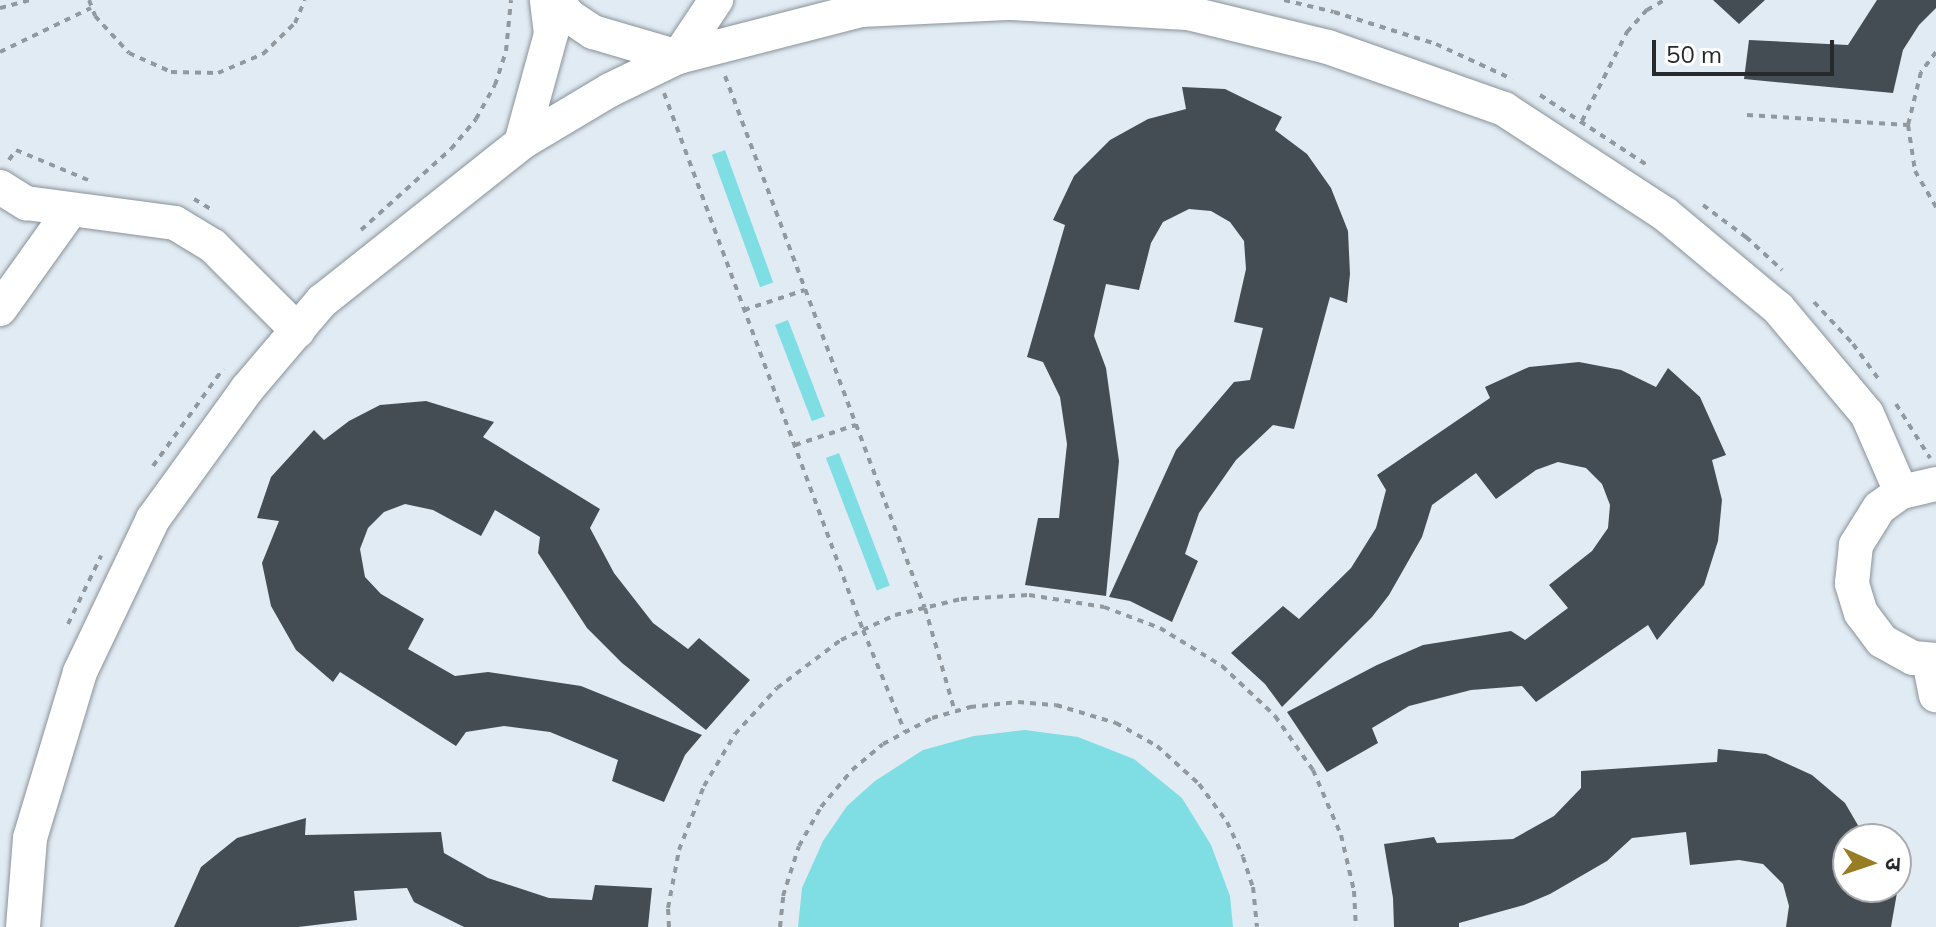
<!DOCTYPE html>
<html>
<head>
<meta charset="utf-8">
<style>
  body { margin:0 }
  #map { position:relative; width:1936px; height:927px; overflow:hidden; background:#e1ebf3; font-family:Mulish,"Noto Sans Devanagari",sans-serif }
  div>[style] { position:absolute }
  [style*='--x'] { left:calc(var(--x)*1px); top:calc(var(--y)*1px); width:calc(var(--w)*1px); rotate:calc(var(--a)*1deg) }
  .water>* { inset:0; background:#7fdee4; transform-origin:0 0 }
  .building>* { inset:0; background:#454d54 }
  .path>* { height:4px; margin-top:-2px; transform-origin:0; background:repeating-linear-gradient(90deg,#91999e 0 6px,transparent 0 12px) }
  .roads { filter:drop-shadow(0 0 2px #89929a) drop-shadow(0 0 2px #89929a) }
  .minor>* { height:34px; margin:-17px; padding:0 17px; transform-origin:17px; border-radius:17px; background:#fff }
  span { translate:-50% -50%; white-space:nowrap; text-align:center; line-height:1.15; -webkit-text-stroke:8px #fff; paint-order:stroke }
  .north { position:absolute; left:1832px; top:823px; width:80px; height:80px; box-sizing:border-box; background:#fff; border:2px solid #a8aaab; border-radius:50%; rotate:93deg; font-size:22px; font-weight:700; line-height:32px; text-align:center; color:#262a2d }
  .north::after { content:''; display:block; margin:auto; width:28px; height:36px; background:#997d25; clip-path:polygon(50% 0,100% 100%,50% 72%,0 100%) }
  .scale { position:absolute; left:1652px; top:40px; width:182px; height:36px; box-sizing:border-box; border:4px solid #262a2d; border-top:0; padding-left:10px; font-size:24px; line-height:28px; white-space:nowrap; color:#262a2d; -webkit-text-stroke:6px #fff; paint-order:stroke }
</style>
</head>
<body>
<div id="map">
  <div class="water">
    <div style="left:725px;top:150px;width:141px;height:14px;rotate:70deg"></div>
    <div style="left:788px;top:320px;width:103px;height:14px;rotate:69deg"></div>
    <div style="left:839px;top:453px;width:142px;height:14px;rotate:69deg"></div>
    <div style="clip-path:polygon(1025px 730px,1078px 737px,1134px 759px,1182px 798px,1211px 845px,1230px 896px,1233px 927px,798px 927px,802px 888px,823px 841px,847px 806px,875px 781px,923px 750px,974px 736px)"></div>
  </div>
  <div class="building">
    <div style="clip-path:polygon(1713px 0,1765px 0,1739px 24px)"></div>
    <div style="clip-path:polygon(1877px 0,1936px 0,1936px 8px,1919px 25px,1903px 50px,1893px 93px,1744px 79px,1749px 40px,1848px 45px)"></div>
    <div style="clip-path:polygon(1182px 87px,1225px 89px,1282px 117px,1275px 130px,1307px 154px,1331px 188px,1348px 231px,1350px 274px,1347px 303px,1330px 297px,1294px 429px,1273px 425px,1236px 460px,1199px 513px,1185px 554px,1198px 561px,1172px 622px,1130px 601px,1109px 597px,1176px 450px,1234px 382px,1250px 380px,1263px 328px,1234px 322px,1246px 269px,1244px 241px,1230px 222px,1211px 211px,1189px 209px,1163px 222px,1151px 243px,1139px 290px,1106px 284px,1094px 336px,1106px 368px,1119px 461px,1106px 596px,1025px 585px,1038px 518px,1059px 518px,1067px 444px,1060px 397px,1043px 362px,1027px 357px,1065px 225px,1053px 220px,1074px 176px,1110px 140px,1148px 119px,1186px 109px)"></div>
    <div style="clip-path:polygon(1579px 362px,1621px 370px,1656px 387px,1668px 368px,1700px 397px,1726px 455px,1712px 460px,1722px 500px,1718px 541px,1704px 585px,1657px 640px,1648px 625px,1536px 702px,1522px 686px,1471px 690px,1409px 706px,1372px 728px,1378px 743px,1327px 772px,1287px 712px,1377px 665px,1423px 645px,1511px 631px,1525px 640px,1568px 608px,1549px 585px,1592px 551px,1608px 528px,1610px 505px,1602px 484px,1586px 468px,1558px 462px,1536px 470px,1496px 499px,1476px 473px,1432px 505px,1422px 537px,1389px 595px,1372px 617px,1282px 707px,1265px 684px,1231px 653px,1283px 606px,1299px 619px,1351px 568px,1376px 528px,1386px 490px,1377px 475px,1490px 398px,1485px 387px,1529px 367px)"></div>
    <div style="clip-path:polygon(426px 401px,494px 422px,483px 437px,600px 509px,590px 528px,614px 573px,653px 623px,688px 649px,699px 638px,750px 680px,706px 730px,622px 663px,587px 628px,538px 553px,540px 537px,495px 510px,481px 536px,433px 510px,405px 504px,384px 512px,368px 528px,360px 549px,365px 577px,381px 594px,424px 619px,408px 649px,455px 676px,488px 672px,581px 686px,702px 735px,685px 755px,664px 802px,612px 781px,618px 760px,550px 732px,504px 726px,466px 732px,456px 746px,340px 672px,333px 682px,296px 650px,271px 606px,262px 563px,279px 521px,257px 518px,271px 477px,314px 430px,324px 440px,349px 421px,380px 405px)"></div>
    <div style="clip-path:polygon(1718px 749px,1766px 754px,1812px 775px,1845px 803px,1866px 839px,1848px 839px,1848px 887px,1898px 887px,1891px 927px,1786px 927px,1789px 906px,1783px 884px,1763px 864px,1739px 860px,1690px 865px,1686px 832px,1632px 838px,1607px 861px,1550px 894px,1524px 905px,1459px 923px,1459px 927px,1394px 927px,1393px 898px,1384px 844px,1434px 837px,1437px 843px,1513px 839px,1554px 816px,1581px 788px,1581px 771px,1717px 762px)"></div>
    <div style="clip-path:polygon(306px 818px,305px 835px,441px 832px,444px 853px,488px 878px,549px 898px,592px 900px,595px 885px,652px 888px,648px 927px,464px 927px,414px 902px,407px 888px,354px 891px,357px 920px,298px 927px,174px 927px,201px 867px,237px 838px)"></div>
  </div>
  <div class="path">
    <div style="--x:89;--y:0;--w:17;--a:69"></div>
    <div style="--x:95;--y:16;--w:50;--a:47.4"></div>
    <div style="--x:129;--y:53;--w:46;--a:24.3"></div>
    <div style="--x:171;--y:72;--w:47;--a:1.2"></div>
    <div style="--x:218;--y:73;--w:49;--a:-22.9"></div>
    <div style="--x:263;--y:54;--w:45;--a:-44.1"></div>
    <div style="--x:295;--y:23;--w:25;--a:-67"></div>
    <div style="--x:1284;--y:0;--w:51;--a:13.5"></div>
    <div style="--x:1334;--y:12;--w:107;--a:17.4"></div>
    <div style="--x:1436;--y:44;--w:84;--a:24.7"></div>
    <div style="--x:0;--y:8;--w:30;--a:-15"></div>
    <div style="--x:0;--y:52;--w:101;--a:-25.8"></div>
    <div style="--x:1936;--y:52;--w:25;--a:127"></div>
    <div style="--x:1921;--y:72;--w:55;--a:103.8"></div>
    <div style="--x:1908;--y:125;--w:47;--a:81.3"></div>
    <div style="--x:1915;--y:171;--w:42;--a:59.7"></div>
    <div style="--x:725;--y:76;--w:568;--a:69.4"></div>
    <div style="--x:925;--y:608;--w:108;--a:73.9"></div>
    <div style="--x:664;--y:93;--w:573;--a:69.67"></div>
    <div style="--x:863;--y:630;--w:110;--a:67.6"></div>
    <div style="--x:1540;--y:95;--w:131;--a:33.2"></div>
    <div style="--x:1747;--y:115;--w:161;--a:3.6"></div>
    <div style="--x:1582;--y:121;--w:100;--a:-63.2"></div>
    <div style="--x:1627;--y:32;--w:30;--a:-48"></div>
    <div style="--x:1647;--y:10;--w:20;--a:-30"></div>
    <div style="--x:9;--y:160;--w:12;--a:-55"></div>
    <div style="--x:16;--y:150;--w:78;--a:22.6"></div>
    <div style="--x:194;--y:199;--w:23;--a:31"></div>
    <div style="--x:1703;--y:205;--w:54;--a:36.7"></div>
    <div style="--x:1746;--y:237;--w:49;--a:42.5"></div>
    <div style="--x:361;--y:230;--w:121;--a:-42"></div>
    <div style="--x:451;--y:149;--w:39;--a:-50"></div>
    <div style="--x:476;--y:119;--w:39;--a:-61"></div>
    <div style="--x:495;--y:85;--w:36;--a:-72"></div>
    <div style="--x:506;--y:51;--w:51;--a:-84.4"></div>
    <div style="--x:1814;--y:302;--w:57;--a:47.1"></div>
    <div style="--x:1853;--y:344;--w:46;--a:53.9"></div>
    <div style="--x:744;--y:310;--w:64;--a:-18.2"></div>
    <div style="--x:1896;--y:404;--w:64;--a:57.8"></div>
    <div style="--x:795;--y:445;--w:64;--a:-18.2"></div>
    <div style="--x:153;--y:466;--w:120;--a:-54.2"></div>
    <div style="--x:68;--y:624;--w:76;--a:-64.1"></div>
    <div style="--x:669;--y:927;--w:19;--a:-93"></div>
    <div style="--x:668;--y:908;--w:59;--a:-79.3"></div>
    <div style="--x:679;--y:850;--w:69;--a:-68.7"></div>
    <div style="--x:704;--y:786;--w:61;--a:-59.2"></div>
    <div style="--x:735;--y:734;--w:62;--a:-47.6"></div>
    <div style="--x:777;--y:688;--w:80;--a:-36.9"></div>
    <div style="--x:841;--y:640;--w:60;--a:-24.8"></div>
    <div style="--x:895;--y:615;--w:68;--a:-13.6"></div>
    <div style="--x:961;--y:599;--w:68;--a:-3.4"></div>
    <div style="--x:1029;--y:595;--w:76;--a:9.1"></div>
    <div style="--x:1104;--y:607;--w:60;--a:20.6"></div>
    <div style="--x:1160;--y:628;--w:73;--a:31.5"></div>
    <div style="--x:1222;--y:666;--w:73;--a:43.3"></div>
    <div style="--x:1275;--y:716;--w:66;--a:54.9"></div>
    <div style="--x:1313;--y:770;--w:71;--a:66.7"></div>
    <div style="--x:1341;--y:835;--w:57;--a:76.9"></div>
    <div style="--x:1354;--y:891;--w:36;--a:87"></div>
    <div style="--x:780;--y:927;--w:31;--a:-84"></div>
    <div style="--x:783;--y:896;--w:52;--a:-72.3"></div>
    <div style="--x:799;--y:846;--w:45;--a:-60.6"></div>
    <div style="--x:821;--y:807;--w:48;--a:-50"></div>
    <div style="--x:852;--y:770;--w:40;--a:-40"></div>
    <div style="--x:883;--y:744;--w:55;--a:-28"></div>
    <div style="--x:932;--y:718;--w:40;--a:-16"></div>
    <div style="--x:970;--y:707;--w:48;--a:-5.9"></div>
    <div style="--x:1018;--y:702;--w:38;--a:5"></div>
    <div style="--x:1056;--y:705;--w:63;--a:16.7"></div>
    <div style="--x:1116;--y:723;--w:47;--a:29.3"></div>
    <div style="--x:1157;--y:746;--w:57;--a:42.1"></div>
    <div style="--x:1199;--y:784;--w:47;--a:53.6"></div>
    <div style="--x:1227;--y:822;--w:38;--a:65"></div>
    <div style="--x:1243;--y:857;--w:32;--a:72"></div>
    <div style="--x:1253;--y:887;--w:40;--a:84.3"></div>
  </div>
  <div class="roads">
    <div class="minor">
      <div style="--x:556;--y:0;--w:21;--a:51"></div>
      <div style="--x:569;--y:16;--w:29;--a:34"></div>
      <div style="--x:593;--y:32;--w:89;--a:16.4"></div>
      <div style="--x:678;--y:57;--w:69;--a:-56.3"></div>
      <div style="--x:521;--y:143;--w:113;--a:-74.6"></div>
      <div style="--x:551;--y:34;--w:34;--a:-97"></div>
      <div style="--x:0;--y:187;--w:31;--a:32"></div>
      <div style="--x:26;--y:203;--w:150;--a:7.6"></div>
      <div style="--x:175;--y:223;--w:44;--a:31.2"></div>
      <div style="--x:213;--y:246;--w:120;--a:45"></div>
      <div style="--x:0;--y:309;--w:120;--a:-54.5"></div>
      <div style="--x:1936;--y:484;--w:36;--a:167"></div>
      <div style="--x:1901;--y:492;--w:27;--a:144"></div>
      <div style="--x:1879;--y:508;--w:44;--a:121.9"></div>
      <div style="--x:1856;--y:545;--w:39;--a:96"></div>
      <div style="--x:1852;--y:584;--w:30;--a:73"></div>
      <div style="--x:1861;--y:613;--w:35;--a:53"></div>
      <div style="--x:1882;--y:641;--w:35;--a:29"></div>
      <div style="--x:1913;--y:658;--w:23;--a:5"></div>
      <div style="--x:1929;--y:660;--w:36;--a:79"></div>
      <div style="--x:23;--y:927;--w:89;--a:-85.5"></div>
      <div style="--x:30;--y:838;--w:173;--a:-73.2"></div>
      <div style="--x:80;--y:672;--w:170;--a:-64.5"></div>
      <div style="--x:153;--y:519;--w:160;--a:-54.1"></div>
      <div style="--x:247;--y:389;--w:116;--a:-49.6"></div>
      <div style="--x:322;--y:301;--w:254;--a:-38.4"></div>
      <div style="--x:521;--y:143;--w:104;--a:-30.8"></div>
      <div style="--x:610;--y:90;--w:76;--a:-25.9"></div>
      <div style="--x:678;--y:57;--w:189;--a:-14.4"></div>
      <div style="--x:861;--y:10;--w:151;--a:-2.7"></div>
      <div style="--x:1012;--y:3;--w:176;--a:3.3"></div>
      <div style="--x:1188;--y:13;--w:144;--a:13.7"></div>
      <div style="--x:1328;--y:47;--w:187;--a:19.4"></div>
      <div style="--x:1504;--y:109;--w:192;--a:33.1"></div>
      <div style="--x:1665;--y:214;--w:147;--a:39.8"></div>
      <div style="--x:1778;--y:308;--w:138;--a:50"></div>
      <div style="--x:1867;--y:414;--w:85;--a:66.4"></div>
    </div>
  </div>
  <div class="north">उ</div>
  <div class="scale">50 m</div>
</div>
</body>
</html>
